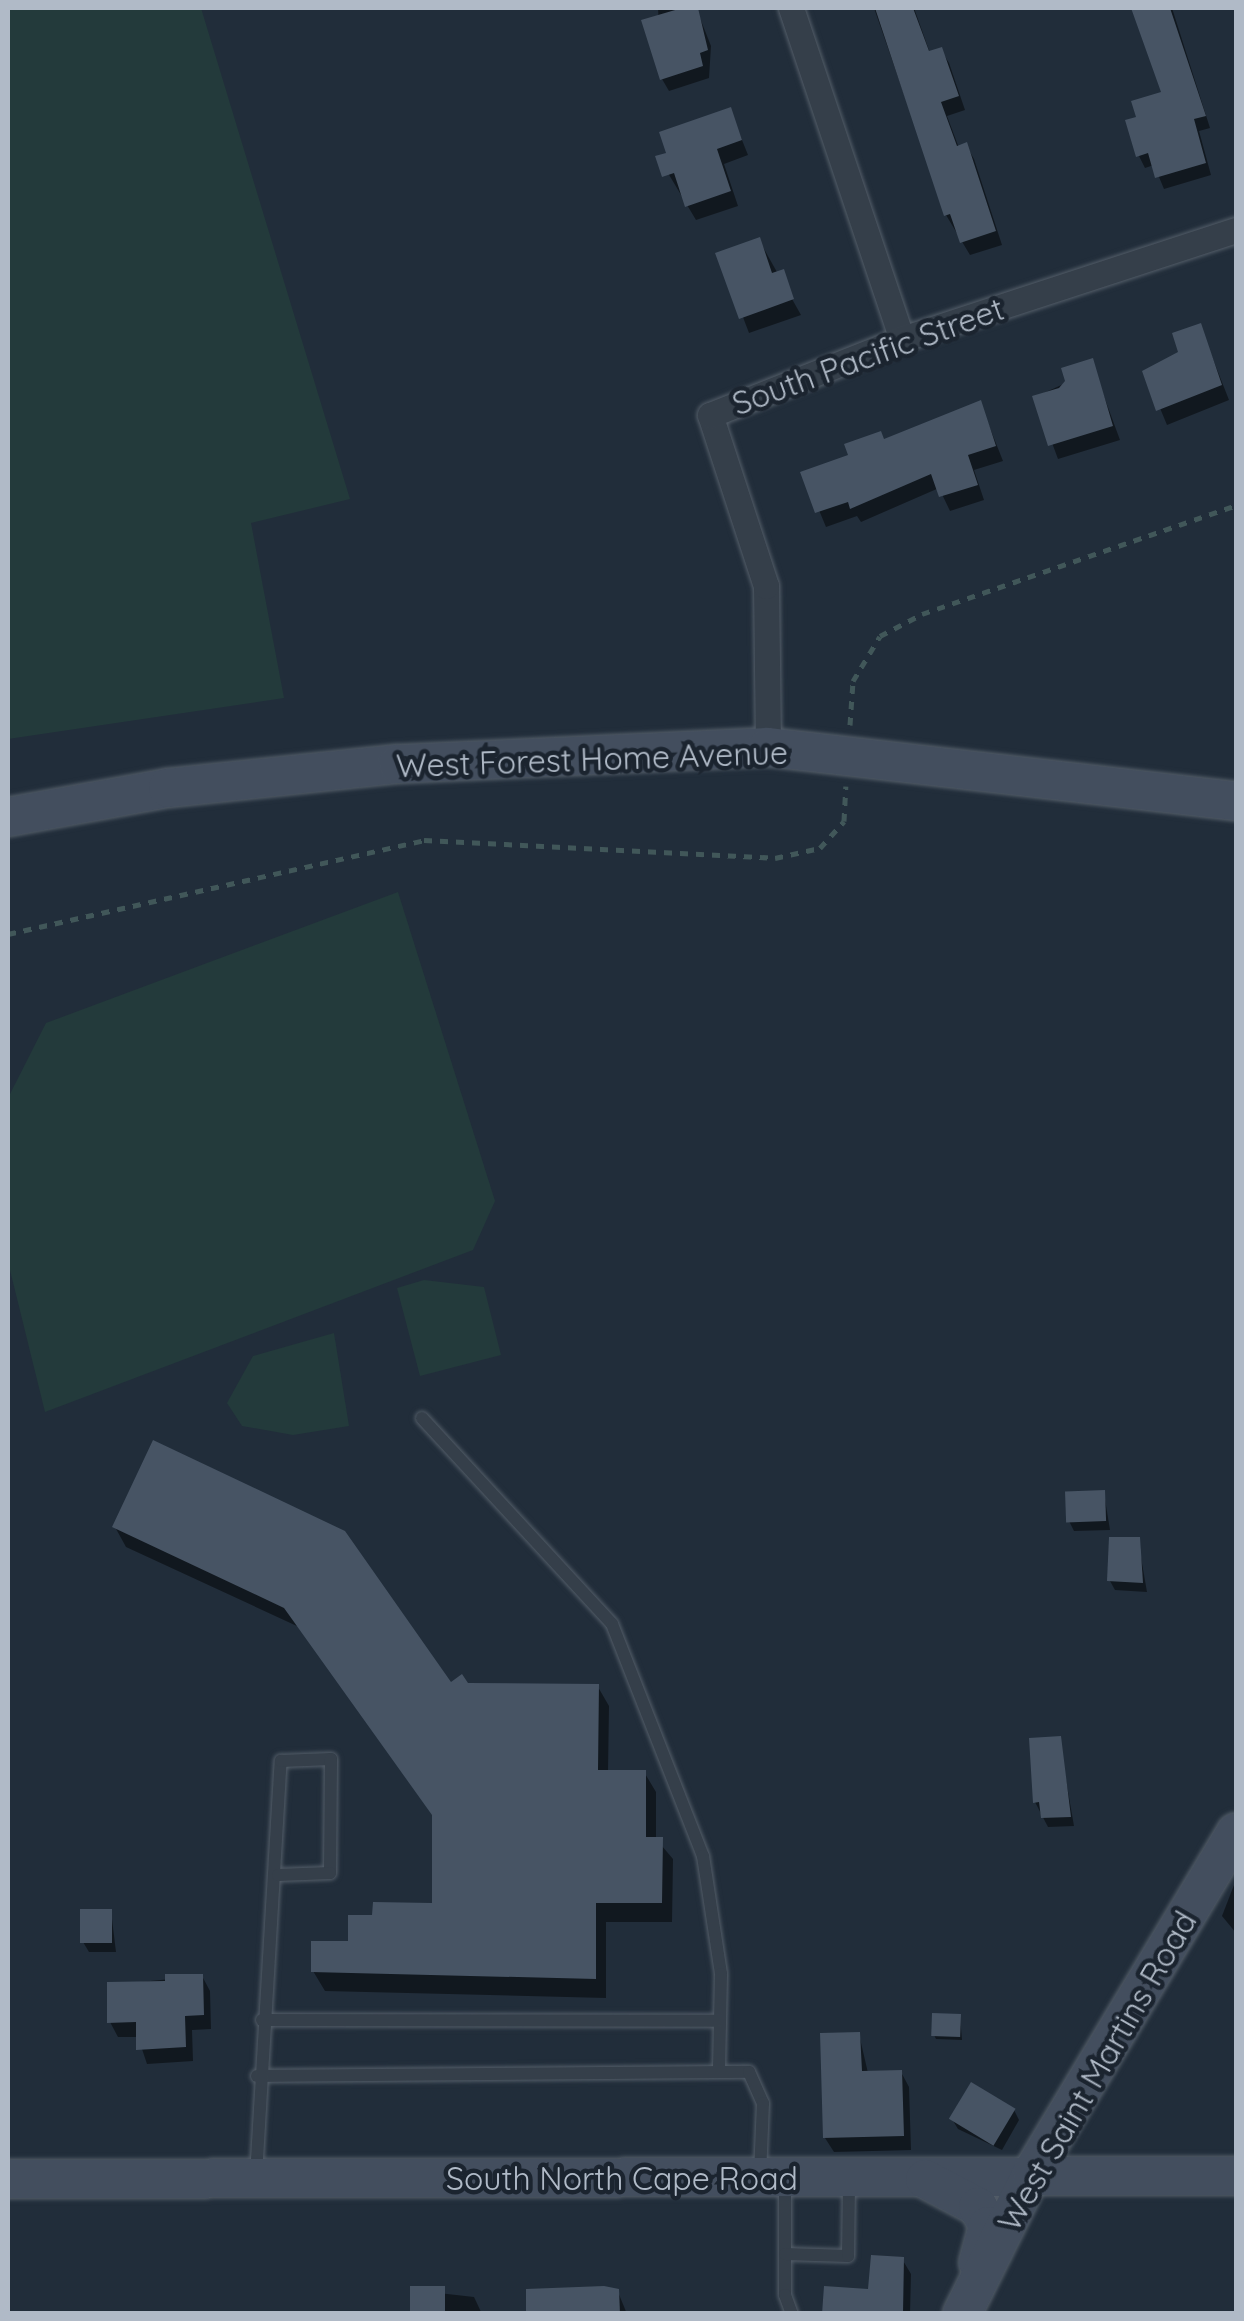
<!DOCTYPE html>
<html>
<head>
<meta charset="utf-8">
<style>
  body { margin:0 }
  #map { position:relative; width:1244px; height:2321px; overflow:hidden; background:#212d3a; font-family:Quicksand,sans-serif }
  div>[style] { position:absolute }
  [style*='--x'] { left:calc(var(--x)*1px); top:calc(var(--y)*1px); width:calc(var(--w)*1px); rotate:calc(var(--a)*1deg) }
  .green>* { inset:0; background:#233a3b }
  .shadow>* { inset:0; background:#0007 }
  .building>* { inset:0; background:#475464; transform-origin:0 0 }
  .path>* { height:5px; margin-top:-2.5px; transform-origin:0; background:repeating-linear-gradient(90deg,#415759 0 8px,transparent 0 16px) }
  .roads { filter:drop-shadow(0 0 2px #535d68) drop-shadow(0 0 2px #535d68) }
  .lane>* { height:12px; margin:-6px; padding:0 6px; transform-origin:6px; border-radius:6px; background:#353f4a }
  .street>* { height:25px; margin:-12.5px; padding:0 12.5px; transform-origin:12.5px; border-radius:12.5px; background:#353f4a }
  .secondary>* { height:38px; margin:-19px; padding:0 19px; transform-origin:19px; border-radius:19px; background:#434e5e }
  span { translate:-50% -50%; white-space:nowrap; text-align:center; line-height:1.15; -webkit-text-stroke:9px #1b242f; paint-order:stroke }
  .street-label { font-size:32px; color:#b0bac7 }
  .frame { position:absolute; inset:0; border:10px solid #b0bac7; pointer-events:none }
</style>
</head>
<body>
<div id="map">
  <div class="green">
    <div style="clip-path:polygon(8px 8px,201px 8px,350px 499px,251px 523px,284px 698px,8px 739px)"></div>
    <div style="clip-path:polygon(398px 892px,495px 1201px,473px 1250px,45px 1412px,8px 1262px,8px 1098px,46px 1023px)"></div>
    <div style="clip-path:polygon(424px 1280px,484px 1287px,501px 1355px,420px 1376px,397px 1288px)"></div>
    <div style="clip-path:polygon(334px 1333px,349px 1426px,293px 1435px,242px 1426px,227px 1403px,253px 1356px)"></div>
  </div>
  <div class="shadow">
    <div style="clip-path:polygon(658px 8px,696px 8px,711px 46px,709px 78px,669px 91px,662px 79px)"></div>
    <div style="clip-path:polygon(874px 8px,914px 8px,930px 53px,941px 50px,949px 63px,965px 110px,947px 116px,959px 148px,966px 145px,974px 159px,1002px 245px,970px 255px,946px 215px)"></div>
    <div style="clip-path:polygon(1134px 8px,1172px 8px,1210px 128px,1199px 131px,1211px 175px,1164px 189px,1154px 165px,1145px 168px,1139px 156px,1139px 118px,1164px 93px)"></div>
    <div style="clip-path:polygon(730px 110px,748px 155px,724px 164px,738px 206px,696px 220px,659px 158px)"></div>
    <div style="clip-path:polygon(759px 240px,801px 315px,749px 333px,719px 254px)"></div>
    <div style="clip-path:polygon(1200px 326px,1229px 400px,1167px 425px,1145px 372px,1181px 353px)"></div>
    <div style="clip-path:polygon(1091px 361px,1120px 440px,1058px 459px,1035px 397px,1068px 382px)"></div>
    <div style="clip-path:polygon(980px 403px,1003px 461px,974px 470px,984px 500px,950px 511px,939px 488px,861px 522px,857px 516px,826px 527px,804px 474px)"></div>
    <div style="clip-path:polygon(1104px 1493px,1110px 1530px,1074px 1531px,1069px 1521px)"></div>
    <div style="clip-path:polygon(115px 1527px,451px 1685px,598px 1687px,609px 1706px,608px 1772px,644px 1772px,656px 1792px,656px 1839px,673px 1859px,672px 1922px,606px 1922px,606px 1998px,325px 1991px,313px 1971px,375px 1918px,434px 1905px,435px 1818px,299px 1627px,126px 1547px)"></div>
    <div style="clip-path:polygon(1138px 1540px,1147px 1592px,1115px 1590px,1110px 1581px)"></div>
    <div style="clip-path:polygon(1059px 1739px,1074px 1826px,1048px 1827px,1035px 1802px)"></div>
    <div style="clip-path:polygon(1234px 1885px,1236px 1886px,1236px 1933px,1222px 1916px)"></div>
    <div style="clip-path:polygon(111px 1911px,116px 1952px,89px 1952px,83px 1942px)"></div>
    <div style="clip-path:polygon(202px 1976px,210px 1991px,211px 2029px,192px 2030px,193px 2061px,147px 2064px,138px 2037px,118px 2037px,110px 2022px,109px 1985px)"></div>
    <div style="clip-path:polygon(960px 2016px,962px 2040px,936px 2039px,934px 2035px)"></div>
    <div style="clip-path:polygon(859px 2034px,868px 2073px,901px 2072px,909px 2087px,911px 2150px,834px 2152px,825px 2138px)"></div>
    <div style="clip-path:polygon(1014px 2110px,1019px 2120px,1002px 2150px,958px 2129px,952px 2119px)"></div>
    <div style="clip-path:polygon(902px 2259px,911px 2274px,910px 2314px,825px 2314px,871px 2292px)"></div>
    <div style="clip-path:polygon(412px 2290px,474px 2297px,482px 2314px,413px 2314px)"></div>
    <div style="clip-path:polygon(618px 2292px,627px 2314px,528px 2314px)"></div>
  </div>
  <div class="building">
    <div style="clip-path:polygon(682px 8px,698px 8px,708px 50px,700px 53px,703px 66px,660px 80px,641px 20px)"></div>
    <div style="clip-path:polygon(875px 8px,913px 8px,929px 51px,942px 47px,959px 96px,941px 102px,957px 146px,967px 142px,996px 231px,960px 243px,950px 214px,944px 216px)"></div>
    <div style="clip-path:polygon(1131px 8px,1170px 8px,1206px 116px,1194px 119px,1206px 163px,1155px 178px,1148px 153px,1136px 157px,1125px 120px,1136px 117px,1131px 101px,1161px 92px)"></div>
    <div style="clip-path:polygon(731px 107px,742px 140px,717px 149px,731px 191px,685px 207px,674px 173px,662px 177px,655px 156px,666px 153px,659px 132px)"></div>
    <div style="clip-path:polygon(760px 237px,772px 273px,784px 269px,794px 299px,739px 319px,715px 253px)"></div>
    <div style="clip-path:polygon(1201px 323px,1222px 385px,1156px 411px,1142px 371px,1178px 352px,1172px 333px)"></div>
    <div style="clip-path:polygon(1093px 358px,1113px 426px,1048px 446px,1032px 396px,1059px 388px,1065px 381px,1061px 368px)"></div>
    <div style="clip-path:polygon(981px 400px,996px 446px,968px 455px,978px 485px,939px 497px,931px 474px,850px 509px,848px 502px,815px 513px,800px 472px,848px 455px,844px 444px,881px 431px,884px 439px)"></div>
    <div style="clip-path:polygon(153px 1440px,345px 1531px,451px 1682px,462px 1674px,468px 1683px,599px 1684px,598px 1770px,646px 1770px,646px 1837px,663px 1837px,662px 1903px,596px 1903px,596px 1979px,311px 1972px,311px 1941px,348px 1941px,348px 1915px,372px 1915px,373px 1902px,432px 1903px,432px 1815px,284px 1608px,112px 1527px)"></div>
    <div style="left:1105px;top:1490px;width:31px;height:40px;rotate:88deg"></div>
    <div style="clip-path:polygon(1109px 1537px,1140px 1537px,1143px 1583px,1107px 1581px)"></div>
    <div style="clip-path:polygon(1061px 1736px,1071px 1817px,1041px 1818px,1039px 1802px,1033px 1803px,1029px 1738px)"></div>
    <div style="left:80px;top:1909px;width:32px;height:34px"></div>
    <div style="clip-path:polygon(165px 1974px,203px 1974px,204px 2015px,185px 2016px,186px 2047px,136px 2050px,136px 2022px,107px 2023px,107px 1982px,165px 1981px)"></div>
    <div style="left:932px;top:2013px;width:29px;height:23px;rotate:2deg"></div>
    <div style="clip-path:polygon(860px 2032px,862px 2071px,902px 2070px,904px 2136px,823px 2138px,820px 2033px)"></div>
    <div style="left:971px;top:2082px;width:52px;height:43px;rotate:31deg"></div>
    <div style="clip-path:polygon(871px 2255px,904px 2257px,903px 2314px,822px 2314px,824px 2286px,868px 2289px)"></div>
    <div style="left:445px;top:2286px;width:28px;height:35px;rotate:90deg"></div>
    <div style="clip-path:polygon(604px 2286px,619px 2289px,620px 2314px,526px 2314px,526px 2289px)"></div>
  </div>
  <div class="path">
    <div style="--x:850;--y:725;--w:44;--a:-86.1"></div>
    <div style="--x:853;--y:681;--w:52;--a:-59"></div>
    <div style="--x:880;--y:636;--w:47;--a:-27.6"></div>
    <div style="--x:922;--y:614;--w:332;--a:-19.1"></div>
    <div style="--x:8;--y:934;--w:426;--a:-12.7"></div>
    <div style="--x:424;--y:840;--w:351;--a:2.9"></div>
    <div style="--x:775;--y:858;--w:46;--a:-12.5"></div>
    <div style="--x:820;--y:848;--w:36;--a:-48"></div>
    <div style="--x:844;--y:821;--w:35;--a:-87"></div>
  </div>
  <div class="roads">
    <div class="lane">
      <div style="--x:422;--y:1418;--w:280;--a:47.3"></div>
      <div style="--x:612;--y:1624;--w:249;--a:68.6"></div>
      <div style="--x:703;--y:1856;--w:119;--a:81.3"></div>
      <div style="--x:721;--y:1974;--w:96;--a:91.2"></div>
      <div style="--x:262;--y:2020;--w:456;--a:0.1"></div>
      <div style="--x:257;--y:2076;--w:492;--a:-0.5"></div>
      <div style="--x:749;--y:2072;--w:34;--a:66"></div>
      <div style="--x:763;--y:2103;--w:73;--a:92.4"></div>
      <div style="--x:256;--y:2176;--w:416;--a:-86.6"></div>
      <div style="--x:281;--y:1761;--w:50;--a:-2.3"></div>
      <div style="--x:331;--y:1759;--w:114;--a:90.5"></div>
      <div style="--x:330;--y:1873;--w:52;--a:177.8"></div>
      <div style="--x:785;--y:2182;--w:113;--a:90"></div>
      <div style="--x:785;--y:2295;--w:20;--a:70"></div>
      <div style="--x:785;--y:2254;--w:63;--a:1.8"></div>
      <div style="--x:848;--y:2256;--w:74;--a:-89.2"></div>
    </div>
    <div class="street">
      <div style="--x:791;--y:8;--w:349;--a:71.5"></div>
      <div style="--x:768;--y:747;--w:161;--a:-90.7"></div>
      <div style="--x:766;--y:586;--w:180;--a:-108.1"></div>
      <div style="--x:710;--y:415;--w:206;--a:-21.6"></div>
      <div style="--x:902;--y:339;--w:351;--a:-18.1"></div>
    </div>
    <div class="secondary">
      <div style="--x:8;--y:817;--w:163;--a:-10.3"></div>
      <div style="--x:168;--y:788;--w:231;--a:-6"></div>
      <div style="--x:398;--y:764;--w:370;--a:-2.6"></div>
      <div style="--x:768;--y:747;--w:471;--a:6.6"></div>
      <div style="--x:8;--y:2179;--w:1228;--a:-0.14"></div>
      <div style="--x:925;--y:2179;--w:60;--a:27.8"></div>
      <div style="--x:978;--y:2207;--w:21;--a:62"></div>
      <div style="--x:988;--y:2226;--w:38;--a:105"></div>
      <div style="--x:962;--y:2314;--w:157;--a:-63.6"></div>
      <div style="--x:1032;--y:2173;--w:397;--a:-59.1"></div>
    </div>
  </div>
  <div class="street-label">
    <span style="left:868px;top:356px;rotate:-20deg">South Pacific Street</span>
    <span style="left:592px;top:759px;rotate:-2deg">West Forest Home Avenue</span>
    <span style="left:1097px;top:2071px;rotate:-60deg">West Saint Martins Road</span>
    <span style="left:622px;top:2178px">South North Cape Road</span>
  </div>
  <div class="frame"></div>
</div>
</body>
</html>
